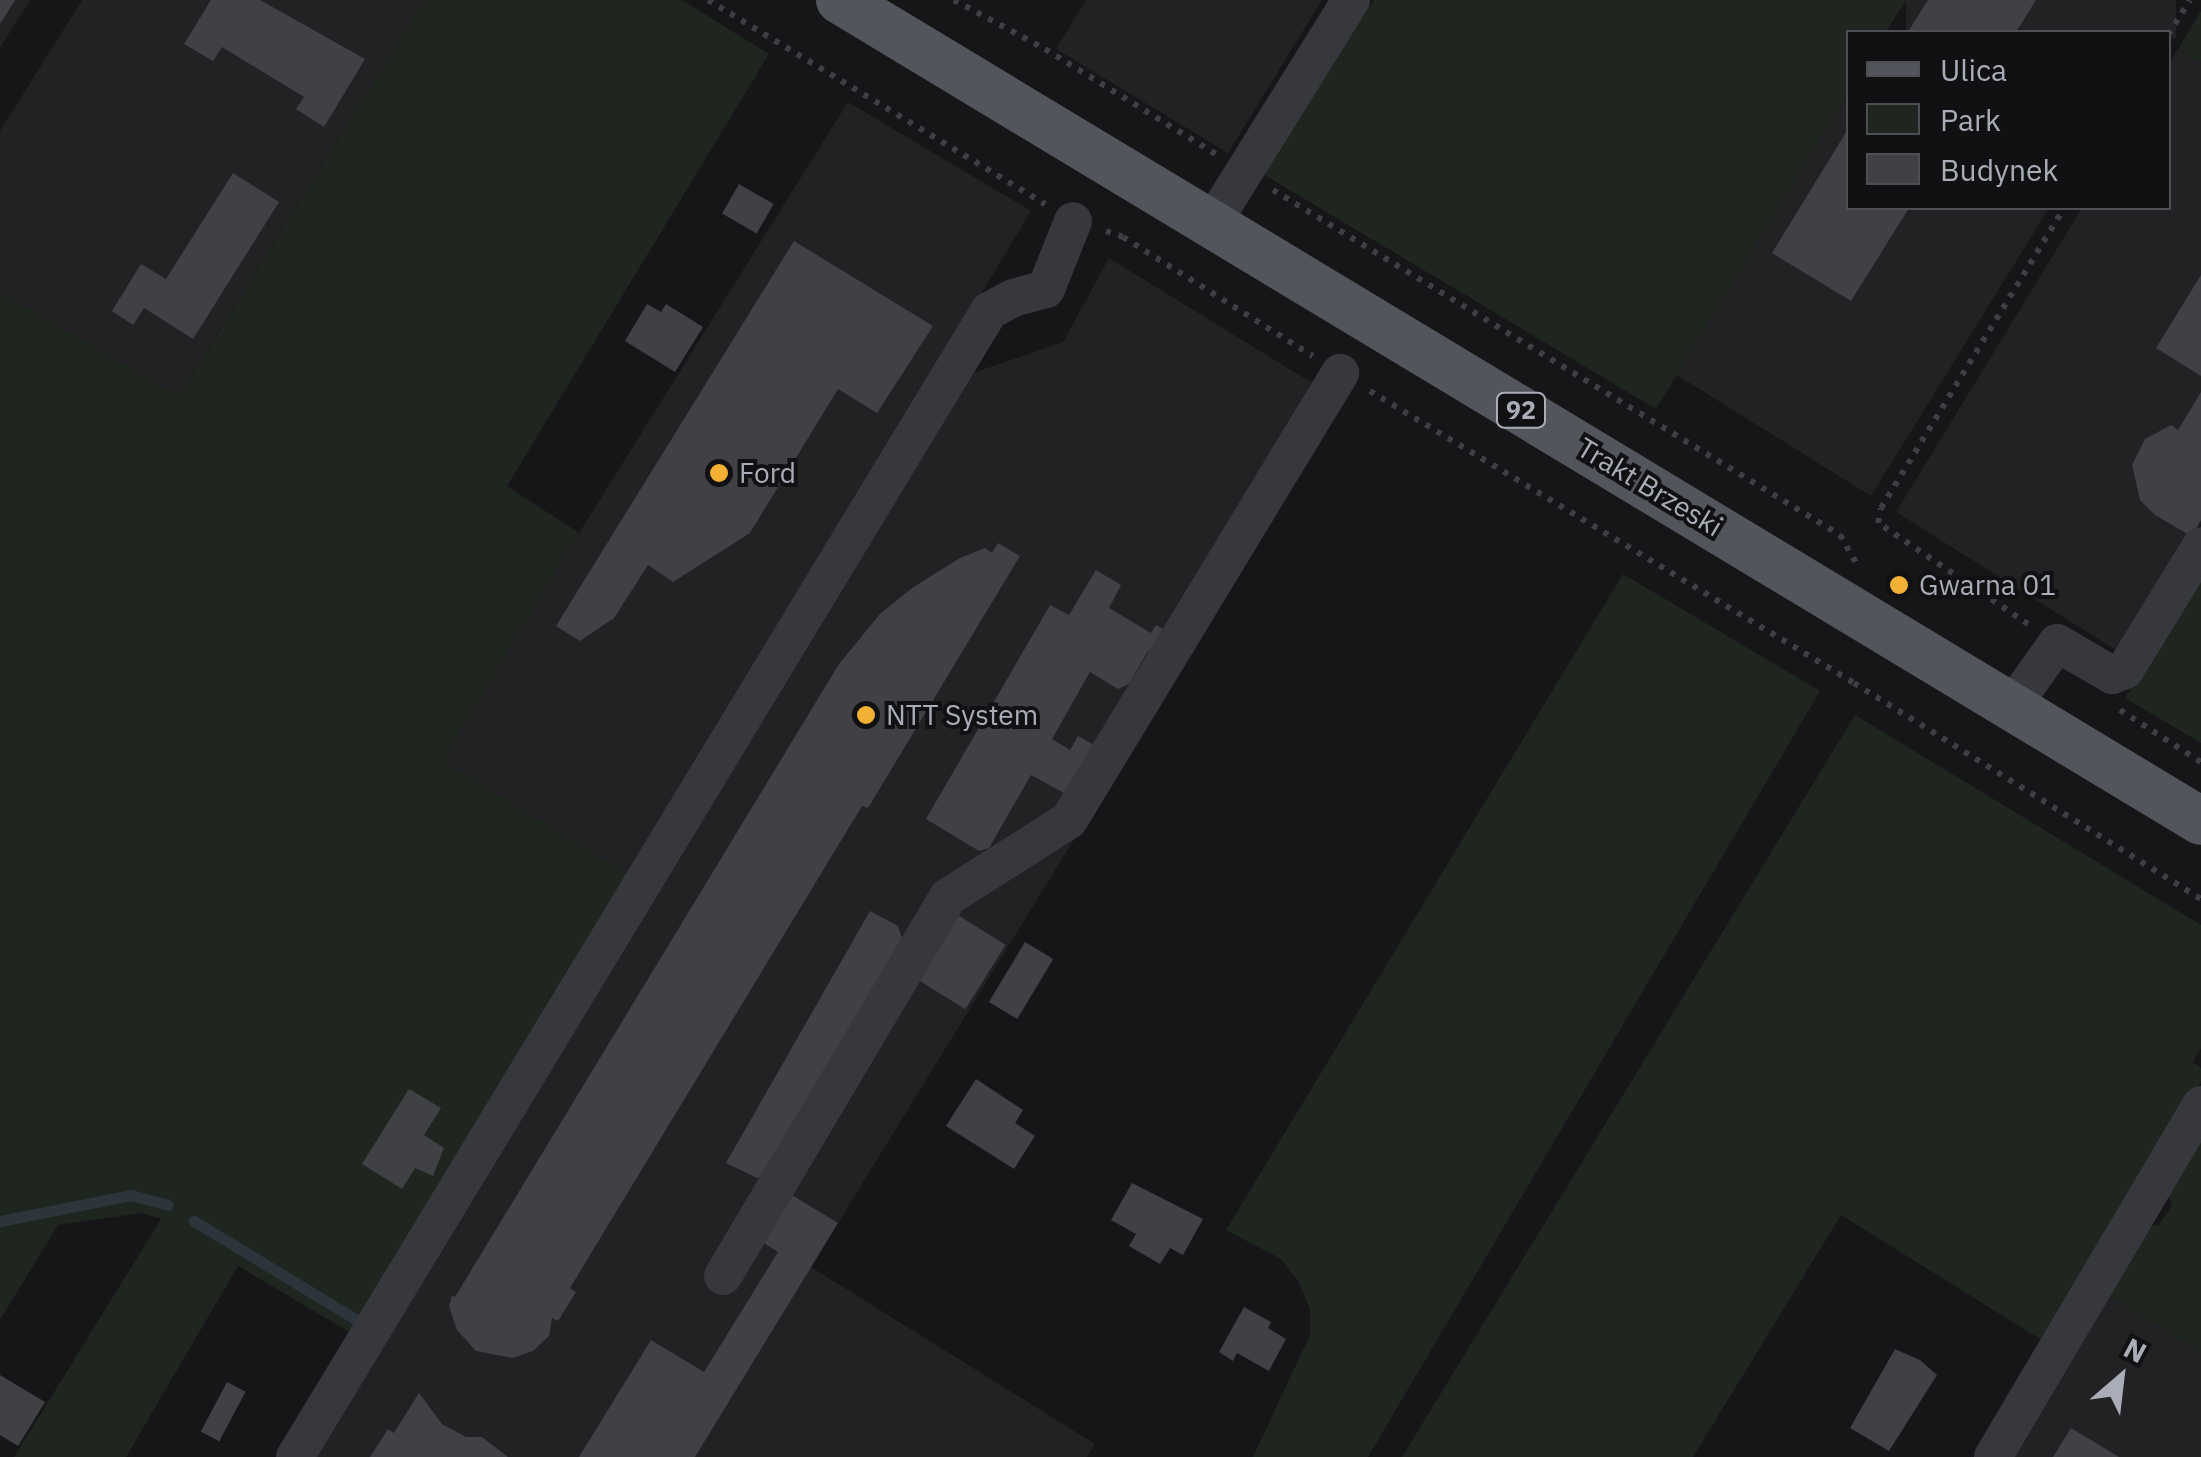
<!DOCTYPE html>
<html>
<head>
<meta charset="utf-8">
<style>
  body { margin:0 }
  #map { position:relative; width:2201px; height:1457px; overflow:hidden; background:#161618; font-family:"IBM Plex Sans",sans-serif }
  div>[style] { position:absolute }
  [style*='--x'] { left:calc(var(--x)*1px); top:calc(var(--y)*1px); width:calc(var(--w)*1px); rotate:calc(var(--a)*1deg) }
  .built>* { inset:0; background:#222225; transform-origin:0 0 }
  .green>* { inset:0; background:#1e261f }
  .stream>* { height:11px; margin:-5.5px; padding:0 5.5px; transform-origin:5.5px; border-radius:5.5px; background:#2c353c }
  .building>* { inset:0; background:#404145; transform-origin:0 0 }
  .path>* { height:6px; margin-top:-3px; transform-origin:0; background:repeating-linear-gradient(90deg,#3d3f44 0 5px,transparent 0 13px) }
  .minor>* { height:38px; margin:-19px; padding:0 19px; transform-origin:19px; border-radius:19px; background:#37383d }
  .major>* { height:48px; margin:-24px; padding:0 24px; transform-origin:24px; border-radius:24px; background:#53555c }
  .dots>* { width:28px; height:28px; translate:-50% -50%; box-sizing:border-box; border:5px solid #111113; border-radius:50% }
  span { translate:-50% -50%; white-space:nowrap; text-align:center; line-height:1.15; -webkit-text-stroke:8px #111113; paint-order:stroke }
  .shield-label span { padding:2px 8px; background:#111113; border:2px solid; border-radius:8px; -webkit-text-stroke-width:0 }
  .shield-label { font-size:25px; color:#a8adb8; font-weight:700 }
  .poi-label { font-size:28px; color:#a8adb8 }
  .left { translate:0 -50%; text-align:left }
  .street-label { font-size:28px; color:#a8adb8 }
  .legend { position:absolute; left:1846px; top:30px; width:325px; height:180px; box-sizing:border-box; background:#111113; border:2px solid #4d4f55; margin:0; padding:12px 18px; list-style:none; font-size:30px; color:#a8adb8 }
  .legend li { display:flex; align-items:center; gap:20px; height:50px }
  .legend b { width:50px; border:2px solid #4d4f55 }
  .north { position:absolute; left:2071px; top:1327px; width:100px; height:100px; -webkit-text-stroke:8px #111113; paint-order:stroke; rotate:28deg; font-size:28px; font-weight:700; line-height:40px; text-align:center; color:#a8adb8 }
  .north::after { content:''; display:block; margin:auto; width:35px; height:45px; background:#a8adb8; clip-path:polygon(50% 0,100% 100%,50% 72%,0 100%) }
</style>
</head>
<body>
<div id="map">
  <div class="built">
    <div style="clip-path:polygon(0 0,30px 0,0 48px)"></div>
    <div style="clip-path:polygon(82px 0,424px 0,178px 397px,0 292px,0 131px)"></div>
    <div style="clip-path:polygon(1086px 0,1322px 0,1228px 153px,1056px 49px)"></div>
    <div style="left:1906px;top:0;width:270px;height:38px"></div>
    <div style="clip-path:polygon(2178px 49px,2201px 63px,2201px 523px,2119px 652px,1896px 512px,2082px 208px,2168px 208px,2169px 64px)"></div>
    <div style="clip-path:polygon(1848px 94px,1848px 208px,2049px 208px,1871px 496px,1675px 374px)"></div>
    <div style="clip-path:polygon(848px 102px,1031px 211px,631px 876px,442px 762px,579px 533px)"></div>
    <div style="clip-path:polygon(1109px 258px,1343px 402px,811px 1267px,1095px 1444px,1087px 1457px,313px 1457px,973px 373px,1063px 342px)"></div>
    <div style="clip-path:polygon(2107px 1295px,2201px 1352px,2201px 1457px,2007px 1457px)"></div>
  </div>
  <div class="green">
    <div style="clip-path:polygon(424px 0,682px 0,769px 54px,507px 486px,579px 533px,443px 761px,631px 876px,356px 1336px,238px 1266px,126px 1457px,14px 1457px,161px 1219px,142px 1213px,58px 1225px,0 1320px,0 292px,179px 396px)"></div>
    <div style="clip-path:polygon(1374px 0,1906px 0,1886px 32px,1848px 32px,1848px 94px,1656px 409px,1263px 174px)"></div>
    <div style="clip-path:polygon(2201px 11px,2201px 63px,2178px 49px)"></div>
    <div style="clip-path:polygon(1623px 574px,1820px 691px,1368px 1457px,1253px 1457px,1310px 1335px,1310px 1309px,1298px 1281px,1281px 1259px,1226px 1230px)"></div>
    <div style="clip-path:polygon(2201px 574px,2201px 743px,2125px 698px)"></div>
    <div style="clip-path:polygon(1855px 715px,2201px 925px,2201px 1048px,2193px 1062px,2201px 1068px,2201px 1082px,2045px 1342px,1841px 1215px,1693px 1457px,1402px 1457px)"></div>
    <div style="clip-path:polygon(2201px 1127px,2201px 1352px,2107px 1295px,2140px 1227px,2159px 1225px,2172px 1205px,2165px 1188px)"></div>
  </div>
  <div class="stream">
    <div style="--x:0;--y:1221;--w:134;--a:-11.2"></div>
    <div style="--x:131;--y:1195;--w:38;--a:15"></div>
    <div style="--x:194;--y:1221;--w:194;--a:31.3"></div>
  </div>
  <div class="building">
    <div style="clip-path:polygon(0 0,15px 0,0 24px)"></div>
    <div style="clip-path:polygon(211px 0,260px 0,365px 59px,324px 127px,296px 109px,304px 97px,222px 47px,213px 61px,184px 44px)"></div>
    <div style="clip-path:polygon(1928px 0,2036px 0,2016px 32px,1908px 32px)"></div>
    <div style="clip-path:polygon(1848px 129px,1848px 208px,1909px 208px,1851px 301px,1772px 253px)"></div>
    <div style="clip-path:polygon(233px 173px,279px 202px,193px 339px,144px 308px,133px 325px,112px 311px,141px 264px,166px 279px)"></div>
    <div style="left:739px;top:184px;width:40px;height:34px;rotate:30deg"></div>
    <div style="clip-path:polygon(794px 241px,933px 326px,877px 413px,838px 389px,750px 533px,673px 582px,648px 565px,614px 618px,580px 641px,556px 626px)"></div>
    <div style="clip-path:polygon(2201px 275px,2201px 376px,2156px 348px)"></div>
    <div style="clip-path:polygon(647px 304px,661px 312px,666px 304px,703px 327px,675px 372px,625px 341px)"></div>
    <div style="clip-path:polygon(2201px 392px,2201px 520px,2191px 536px,2155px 515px,2140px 500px,2132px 465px,2145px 439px,2171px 425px,2178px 430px)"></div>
    <div style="clip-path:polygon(998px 543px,1020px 556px,868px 808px,862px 806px,570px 1288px,576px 1292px,558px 1321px,552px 1318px,549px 1336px,533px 1351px,513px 1358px,476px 1351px,457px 1330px,449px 1306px,452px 1295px,455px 1297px,839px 664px,880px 614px,912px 588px,960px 558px,985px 548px,992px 553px)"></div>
    <div style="clip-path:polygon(1096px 570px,1121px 585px,1109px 608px,1151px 633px,1156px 625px,1168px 632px,1155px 655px,1148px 651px,1129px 684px,1118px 689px,1090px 672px,1052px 739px,1070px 750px,1078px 736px,1094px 745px,1066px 794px,1031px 775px,989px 848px,979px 851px,926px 819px,1050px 605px,1069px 615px)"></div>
    <div style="clip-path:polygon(870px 911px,898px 926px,903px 942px,778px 1169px,757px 1178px,726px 1163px)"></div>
    <div style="left:953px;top:912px;width:62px;height:76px;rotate:32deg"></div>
    <div style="left:1025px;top:942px;width:33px;height:70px;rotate:31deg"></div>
    <div style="clip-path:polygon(976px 1079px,1023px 1110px,1015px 1123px,1035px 1136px,1014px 1169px,946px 1126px)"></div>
    <div style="clip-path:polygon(409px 1089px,441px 1108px,424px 1135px,444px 1148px,433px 1176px,415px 1168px,402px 1189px,362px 1164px)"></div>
    <div style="clip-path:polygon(1132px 1183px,1203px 1219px,1183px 1255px,1170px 1248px,1160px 1264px,1129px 1246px,1136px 1234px,1111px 1220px)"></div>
    <div style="clip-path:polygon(790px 1194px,838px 1223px,695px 1457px,579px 1457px,651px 1340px,704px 1372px,778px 1252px,761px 1241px)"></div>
    <div style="clip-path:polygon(1244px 1307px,1271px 1322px,1268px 1328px,1286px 1339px,1269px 1371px,1237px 1353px,1233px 1361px,1219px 1352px)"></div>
    <div style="clip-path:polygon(1895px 1349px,1920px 1360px,1937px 1375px,1889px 1451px,1850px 1428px)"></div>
    <div style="clip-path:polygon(0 1375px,45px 1402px,18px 1446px,0 1435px)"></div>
    <div style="left:227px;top:1382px;width:21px;height:56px;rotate:28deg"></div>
    <div style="clip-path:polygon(419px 1393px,442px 1424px,466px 1437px,482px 1437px,508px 1457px,370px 1457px,388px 1429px,394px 1433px)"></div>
    <div style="clip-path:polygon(2071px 1428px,2119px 1457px,2053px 1457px)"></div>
  </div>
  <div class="path">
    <div style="--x:708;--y:0;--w:394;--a:31.2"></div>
    <div style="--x:954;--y:0;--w:103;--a:28.3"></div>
    <div style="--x:1045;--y:49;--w:201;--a:31.6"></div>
    <div style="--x:2168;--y:35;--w:41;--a:-57.8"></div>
    <div style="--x:1273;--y:190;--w:664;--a:31.32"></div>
    <div style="--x:1840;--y:535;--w:34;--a:60"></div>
    <div style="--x:1106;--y:231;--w:18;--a:19"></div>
    <div style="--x:1123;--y:237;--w:224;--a:32.1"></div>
    <div style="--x:1370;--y:391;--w:565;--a:31.1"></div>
    <div style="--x:1854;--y:683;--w:409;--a:31.9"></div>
    <div style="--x:2028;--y:624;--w:181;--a:-146"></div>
    <div style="--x:1878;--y:523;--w:15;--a:-79"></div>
    <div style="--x:1881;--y:508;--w:351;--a:-58.6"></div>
    <div style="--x:2120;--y:710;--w:96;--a:32.7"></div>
  </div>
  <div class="minor">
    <div style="--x:1211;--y:225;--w:265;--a:-58.1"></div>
    <div style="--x:2013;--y:705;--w:76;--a:-54.6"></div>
    <div style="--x:2057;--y:643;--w:64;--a:30.2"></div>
    <div style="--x:2112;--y:675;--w:14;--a:-21"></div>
    <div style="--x:2125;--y:670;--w:145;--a:-58.5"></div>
    <div style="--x:723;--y:1276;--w:441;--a:-59.3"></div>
    <div style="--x:948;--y:897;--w:143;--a:-32.5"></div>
    <div style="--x:1069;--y:820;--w:523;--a:-58.77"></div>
    <div style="--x:295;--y:1457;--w:1340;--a:-58.8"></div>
    <div style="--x:989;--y:311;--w:27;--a:-28"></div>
    <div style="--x:1013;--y:298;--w:34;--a:-15"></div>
    <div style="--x:1046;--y:289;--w:73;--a:-68.3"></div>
    <div style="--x:1993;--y:1457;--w:409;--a:-59.4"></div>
  </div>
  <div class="major">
    <div style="--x:840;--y:0;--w:1589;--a:31.1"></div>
  </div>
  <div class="dots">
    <div style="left:719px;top:473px;background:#f2b134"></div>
    <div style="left:1899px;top:585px;background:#f2b134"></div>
    <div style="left:866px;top:715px;background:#f2b134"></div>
  </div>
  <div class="shield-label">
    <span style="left:1521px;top:410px">92</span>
  </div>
  <div class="poi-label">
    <span class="left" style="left:739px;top:473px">Ford</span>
    <span class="left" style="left:1919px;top:585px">Gwarna 01</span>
    <span class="left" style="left:886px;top:715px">NTT System</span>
  </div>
  <div class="street-label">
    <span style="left:1650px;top:487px;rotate:31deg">Trakt Brzeski</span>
  </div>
  <ul class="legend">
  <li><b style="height:12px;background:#53555c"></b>Ulica</li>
  <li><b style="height:28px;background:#1e261f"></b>Park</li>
  <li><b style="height:28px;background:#404145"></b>Budynek</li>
  </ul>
  <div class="north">N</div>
</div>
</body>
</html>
